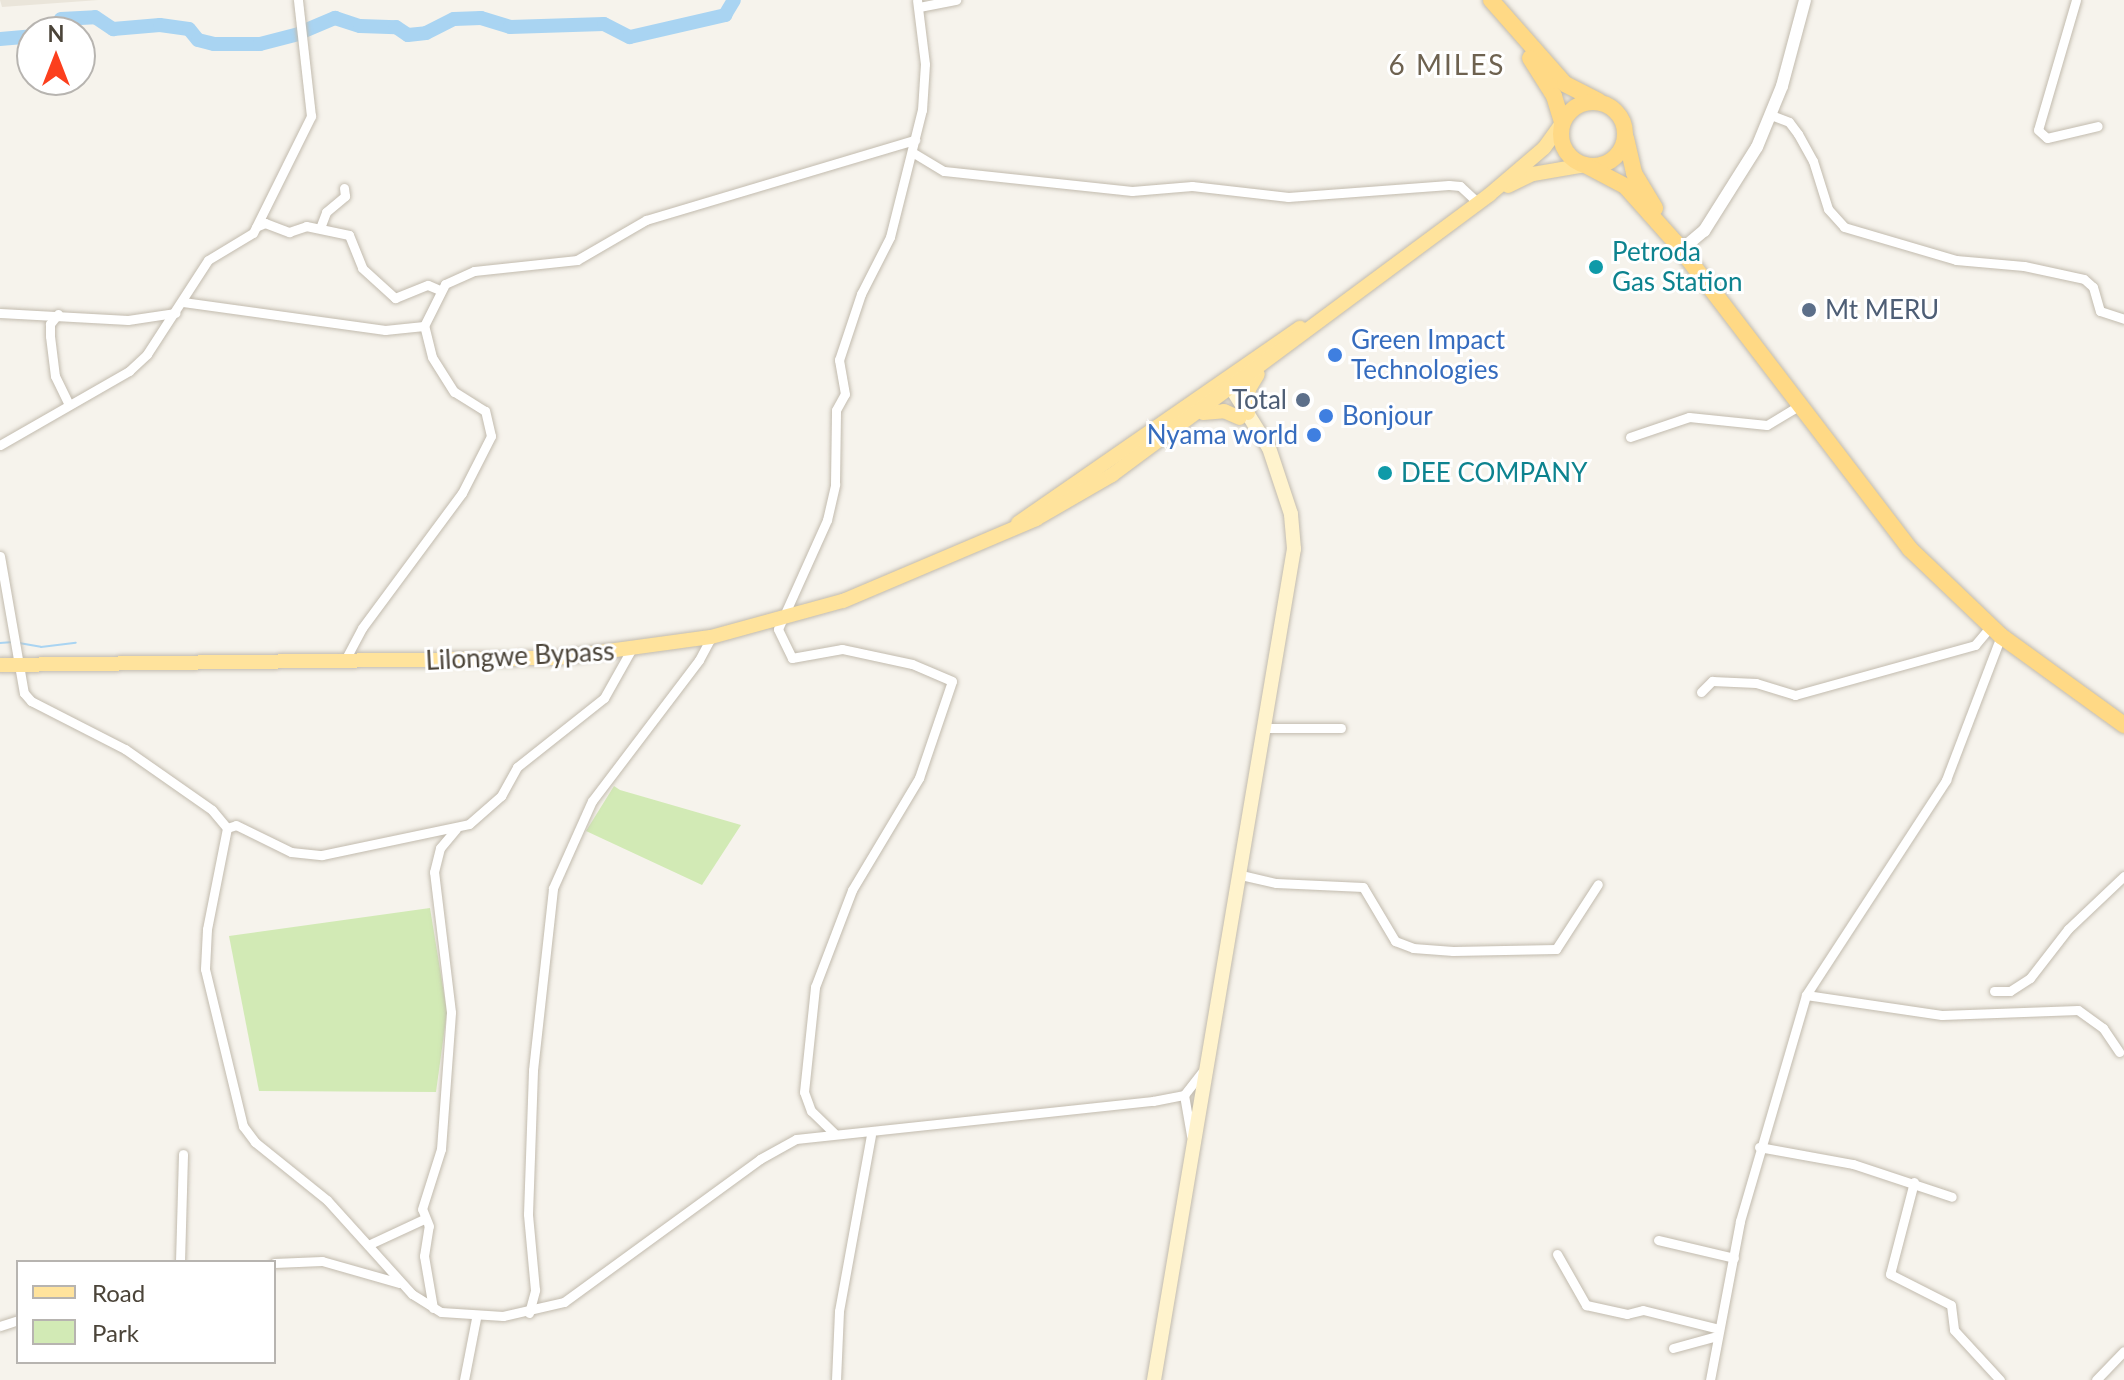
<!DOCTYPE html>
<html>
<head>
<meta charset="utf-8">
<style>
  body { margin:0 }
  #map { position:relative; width:2124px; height:1380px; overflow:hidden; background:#f6f3ec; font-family:Lato,sans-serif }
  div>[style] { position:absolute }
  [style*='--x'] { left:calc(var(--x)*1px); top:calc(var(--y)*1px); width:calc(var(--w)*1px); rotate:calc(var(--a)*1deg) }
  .residential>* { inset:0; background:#eae5da }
  .green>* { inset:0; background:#d2eab5 }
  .stream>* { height:2px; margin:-1px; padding:0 1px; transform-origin:1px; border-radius:1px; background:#a9d4f2 }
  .river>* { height:14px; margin:-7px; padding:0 7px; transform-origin:7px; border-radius:7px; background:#a9d4f2 }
  .roads { filter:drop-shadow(0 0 2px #c2bbae) drop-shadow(0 0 2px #c2bbae) }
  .minor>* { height:9px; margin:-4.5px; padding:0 4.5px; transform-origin:4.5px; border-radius:4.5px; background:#fff }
  .tertiary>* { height:12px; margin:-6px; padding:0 6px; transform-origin:6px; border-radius:6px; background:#fff }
  .secondary>* { height:14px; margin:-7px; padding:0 7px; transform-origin:7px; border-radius:7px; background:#fff3cd }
  .primary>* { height:14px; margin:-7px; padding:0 7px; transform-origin:7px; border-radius:7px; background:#ffe39c }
  .trunk>* { height:16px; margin:-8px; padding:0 8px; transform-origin:8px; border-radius:8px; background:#ffd985 }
  .trunk>.ring { margin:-8px; padding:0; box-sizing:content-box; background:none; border:16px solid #ffd985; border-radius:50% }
  .dots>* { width:22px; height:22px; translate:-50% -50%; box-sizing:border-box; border:4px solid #fff; border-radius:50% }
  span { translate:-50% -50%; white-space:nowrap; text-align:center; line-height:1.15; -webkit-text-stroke:6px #fff; paint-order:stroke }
  .culture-label { font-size:26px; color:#0d838f }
  .left { translate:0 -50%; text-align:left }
  .service-label { font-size:26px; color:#4e5e75 }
  .right { translate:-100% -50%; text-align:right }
  .shop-label { font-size:26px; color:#366cbe }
  .street-label { font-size:26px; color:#4b4439 }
  .neighbourhood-label { font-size:28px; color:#6e6250; letter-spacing:2px }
  .legend { position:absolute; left:16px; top:1260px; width:260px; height:104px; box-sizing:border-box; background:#fff; border:2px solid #b7b4b0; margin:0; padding:10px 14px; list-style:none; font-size:24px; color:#4b4439 }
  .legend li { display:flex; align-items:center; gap:16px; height:40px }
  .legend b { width:40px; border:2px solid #b7b4b0 }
  .north { position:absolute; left:16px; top:16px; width:80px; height:80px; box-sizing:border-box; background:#fff; border:2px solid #b7b4b0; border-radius:50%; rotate:0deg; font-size:22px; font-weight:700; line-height:32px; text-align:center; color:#4b4439 }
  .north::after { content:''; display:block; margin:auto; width:28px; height:36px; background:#fc3f1d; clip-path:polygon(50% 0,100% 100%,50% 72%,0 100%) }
</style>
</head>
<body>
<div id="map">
  <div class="residential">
    <div style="clip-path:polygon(0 0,99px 0,2px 7px)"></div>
  </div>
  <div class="green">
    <div style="clip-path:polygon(614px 786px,620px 790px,741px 825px,702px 885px,586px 831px)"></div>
    <div style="clip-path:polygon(430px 908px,447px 1012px,436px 1092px,259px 1091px,229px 936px)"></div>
  </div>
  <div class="stream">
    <div style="--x:0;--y:643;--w:13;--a:-4"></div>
    <div style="--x:19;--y:643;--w:22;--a:10"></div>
    <div style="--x:41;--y:647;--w:35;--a:-7"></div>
  </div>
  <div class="river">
    <div style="--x:304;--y:31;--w:34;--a:-23"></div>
    <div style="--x:335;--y:18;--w:26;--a:18"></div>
    <div style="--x:360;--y:26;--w:36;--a:2"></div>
    <div style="--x:396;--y:27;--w:14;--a:34"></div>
    <div style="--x:408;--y:35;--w:18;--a:-6"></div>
    <div style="--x:426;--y:33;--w:31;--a:-27"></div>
    <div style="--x:454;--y:19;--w:27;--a:-2"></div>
    <div style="--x:481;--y:18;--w:30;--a:17"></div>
    <div style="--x:510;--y:27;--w:94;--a:-1.8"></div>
    <div style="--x:604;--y:24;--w:29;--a:27"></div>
    <div style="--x:630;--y:37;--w:98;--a:-13"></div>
    <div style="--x:725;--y:15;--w:17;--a:-59"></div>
    <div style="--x:51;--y:32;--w:16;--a:-52"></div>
    <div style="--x:61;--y:19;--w:34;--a:-3"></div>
    <div style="--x:95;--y:17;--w:22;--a:34"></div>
    <div style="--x:113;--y:29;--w:47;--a:-4.9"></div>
    <div style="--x:160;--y:25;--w:29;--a:8"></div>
    <div style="--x:189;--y:29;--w:14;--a:51"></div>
    <div style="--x:198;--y:40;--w:16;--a:14"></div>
    <div style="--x:214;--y:44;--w:46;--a:0"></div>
    <div style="--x:260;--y:44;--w:40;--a:-14.4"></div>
    <div style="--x:0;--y:39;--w:32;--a:-5"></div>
  </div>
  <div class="roads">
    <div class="minor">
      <div style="--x:2076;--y:0;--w:135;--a:106.3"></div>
      <div style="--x:2038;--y:130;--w:12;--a:42"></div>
      <div style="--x:2047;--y:138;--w:52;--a:-13.2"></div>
      <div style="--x:919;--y:7;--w:38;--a:-11"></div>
      <div style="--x:1771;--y:115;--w:19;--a:21"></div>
      <div style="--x:1789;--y:122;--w:15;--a:53"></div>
      <div style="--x:1798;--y:134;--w:31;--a:61"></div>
      <div style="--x:1813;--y:161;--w:50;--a:72.6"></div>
      <div style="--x:1828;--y:209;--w:24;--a:48"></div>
      <div style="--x:1844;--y:227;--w:117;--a:16.4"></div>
      <div style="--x:1956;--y:260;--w:68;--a:5"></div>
      <div style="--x:2024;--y:266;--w:61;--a:12.2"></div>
      <div style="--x:2084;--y:279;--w:12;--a:42"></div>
      <div style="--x:2093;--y:287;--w:25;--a:74"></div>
      <div style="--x:2100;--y:311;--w:25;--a:18"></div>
      <div style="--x:912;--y:152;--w:37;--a:31"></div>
      <div style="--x:944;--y:171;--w:189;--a:6.1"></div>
      <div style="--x:1132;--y:191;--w:60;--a:-4.8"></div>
      <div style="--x:1192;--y:186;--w:97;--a:6.5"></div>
      <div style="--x:1288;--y:197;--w:161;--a:-4.3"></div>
      <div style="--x:1449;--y:185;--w:11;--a:5"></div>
      <div style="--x:1460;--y:186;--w:25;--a:43"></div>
      <div style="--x:256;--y:227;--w:10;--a:-24"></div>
      <div style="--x:265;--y:223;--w:26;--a:21"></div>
      <div style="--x:289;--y:232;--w:18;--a:-19"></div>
      <div style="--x:306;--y:226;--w:44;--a:11.8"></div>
      <div style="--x:349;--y:235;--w:35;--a:68"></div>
      <div style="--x:362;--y:268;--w:45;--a:42.3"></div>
      <div style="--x:395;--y:298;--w:35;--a:-22"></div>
      <div style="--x:428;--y:285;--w:13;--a:23"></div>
      <div style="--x:320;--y:228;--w:17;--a:-69"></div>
      <div style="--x:326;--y:212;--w:25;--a:-40"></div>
      <div style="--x:345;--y:196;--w:8;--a:-97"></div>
      <div style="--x:183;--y:302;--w:204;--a:7.9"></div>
      <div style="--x:385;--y:330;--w:39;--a:-6"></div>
      <div style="--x:0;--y:313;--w:128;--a:3.1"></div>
      <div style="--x:128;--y:320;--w:48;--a:-8.5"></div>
      <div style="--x:58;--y:314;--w:13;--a:129"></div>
      <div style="--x:50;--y:324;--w:12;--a:90"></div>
      <div style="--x:50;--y:336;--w:40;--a:82.9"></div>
      <div style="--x:55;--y:376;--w:32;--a:64"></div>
      <div style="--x:1630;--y:437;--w:62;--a:-18.7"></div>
      <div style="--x:1689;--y:417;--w:78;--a:5.9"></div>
      <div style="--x:1767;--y:425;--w:37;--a:-31"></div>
      <div style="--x:0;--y:445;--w:149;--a:-29.8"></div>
      <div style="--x:129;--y:371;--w:25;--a:-43"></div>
      <div style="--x:147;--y:354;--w:112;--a:-57"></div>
      <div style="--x:208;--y:260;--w:52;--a:-31"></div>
      <div style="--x:253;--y:233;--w:131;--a:-63.6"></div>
      <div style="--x:311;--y:116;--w:117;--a:-96.4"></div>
      <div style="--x:0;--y:556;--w:139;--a:80.1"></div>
      <div style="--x:24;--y:693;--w:11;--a:49"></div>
      <div style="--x:31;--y:701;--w:106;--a:27.1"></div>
      <div style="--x:125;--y:749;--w:106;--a:35"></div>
      <div style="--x:212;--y:810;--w:23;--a:50"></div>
      <div style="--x:227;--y:828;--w:103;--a:101.2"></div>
      <div style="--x:207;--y:929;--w:40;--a:92.9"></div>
      <div style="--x:205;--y:969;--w:162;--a:76.4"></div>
      <div style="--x:243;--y:1126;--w:20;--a:53"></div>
      <div style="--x:255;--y:1142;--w:92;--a:38.9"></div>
      <div style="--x:327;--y:1200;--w:127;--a:47.9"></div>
      <div style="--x:412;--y:1294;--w:34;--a:32"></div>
      <div style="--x:441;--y:1312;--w:62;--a:3.7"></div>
      <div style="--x:503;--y:1316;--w:63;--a:-12.9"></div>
      <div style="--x:564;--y:1302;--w:243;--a:-36.1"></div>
      <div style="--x:760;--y:1159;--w:41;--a:-29.1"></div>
      <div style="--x:796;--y:1139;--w:359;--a:-6.1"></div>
      <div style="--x:1153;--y:1101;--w:32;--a:-11"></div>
      <div style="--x:1184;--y:1095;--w:33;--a:-52"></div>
      <div style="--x:344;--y:662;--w:38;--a:-62"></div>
      <div style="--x:362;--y:628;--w:168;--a:-53.5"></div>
      <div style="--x:462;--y:493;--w:64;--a:-63"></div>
      <div style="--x:491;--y:436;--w:26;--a:-103"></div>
      <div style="--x:485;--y:411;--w:36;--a:-148"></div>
      <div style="--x:454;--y:392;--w:41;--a:-122.2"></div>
      <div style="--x:432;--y:357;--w:32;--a:-104"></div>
      <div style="--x:424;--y:326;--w:47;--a:-63.4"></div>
      <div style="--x:445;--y:284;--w:32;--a:-24"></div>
      <div style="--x:474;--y:271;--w:104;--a:-6.1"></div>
      <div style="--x:577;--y:260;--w:80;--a:-30.1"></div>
      <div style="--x:646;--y:220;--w:281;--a:-16.6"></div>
      <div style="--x:1701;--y:692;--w:16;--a:-45"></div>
      <div style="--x:1712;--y:681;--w:44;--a:2.6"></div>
      <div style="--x:1756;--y:683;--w:41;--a:17.1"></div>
      <div style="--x:1795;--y:695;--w:187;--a:-15.5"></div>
      <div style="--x:1975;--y:645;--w:23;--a:-50"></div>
      <div style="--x:1266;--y:728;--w:75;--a:0"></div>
      <div style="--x:227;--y:828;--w:9;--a:-18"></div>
      <div style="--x:236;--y:825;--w:61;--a:26.1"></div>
      <div style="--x:291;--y:852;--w:31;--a:6"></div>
      <div style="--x:322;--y:855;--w:150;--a:-11.9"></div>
      <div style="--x:469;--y:824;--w:43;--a:-41.2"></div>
      <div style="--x:501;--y:796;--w:33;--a:-61"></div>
      <div style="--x:517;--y:767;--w:111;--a:-38.4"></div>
      <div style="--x:604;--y:698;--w:55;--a:-60.6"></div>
      <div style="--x:1241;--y:875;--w:36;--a:13"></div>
      <div style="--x:1276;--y:883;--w:87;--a:2.6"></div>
      <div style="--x:1363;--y:887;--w:63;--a:59.3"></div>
      <div style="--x:1395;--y:941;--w:19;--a:21"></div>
      <div style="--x:1413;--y:948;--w:40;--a:4.3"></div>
      <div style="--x:1453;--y:951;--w:103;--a:-1.1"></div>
      <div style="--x:1556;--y:949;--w:77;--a:-57.1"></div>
      <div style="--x:1994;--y:991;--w:16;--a:0"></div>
      <div style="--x:2010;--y:991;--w:24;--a:-33"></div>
      <div style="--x:2030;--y:978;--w:62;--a:-52.2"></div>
      <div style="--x:2068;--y:929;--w:77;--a:-43.4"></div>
      <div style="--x:1806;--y:995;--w:137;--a:8.4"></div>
      <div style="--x:1942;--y:1015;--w:136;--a:-2.1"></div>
      <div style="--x:2078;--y:1010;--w:31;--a:36"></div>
      <div style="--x:2103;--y:1028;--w:29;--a:56"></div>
      <div style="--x:1184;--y:1095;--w:41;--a:80.1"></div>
      <div style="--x:835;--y:1134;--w:33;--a:-136"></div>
      <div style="--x:811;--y:1111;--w:20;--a:-110"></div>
      <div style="--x:804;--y:1092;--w:106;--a:-84"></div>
      <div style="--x:815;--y:987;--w:104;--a:-69.1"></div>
      <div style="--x:852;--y:890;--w:131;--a:-59.1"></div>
      <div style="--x:919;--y:778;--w:102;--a:-71.2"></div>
      <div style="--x:952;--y:681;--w:43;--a:-157"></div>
      <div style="--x:912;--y:664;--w:72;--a:-167.9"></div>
      <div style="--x:842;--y:649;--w:51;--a:169.8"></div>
      <div style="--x:792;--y:658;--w:32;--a:-116"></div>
      <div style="--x:778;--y:629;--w:120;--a:-65.8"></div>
      <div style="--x:827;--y:520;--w:37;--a:-77"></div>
      <div style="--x:835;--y:484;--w:74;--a:-89.2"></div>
      <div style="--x:836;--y:410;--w:18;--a:-61"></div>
      <div style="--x:845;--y:394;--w:35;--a:-100"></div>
      <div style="--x:839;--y:360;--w:70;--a:-71.6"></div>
      <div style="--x:861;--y:294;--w:64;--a:-63"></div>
      <div style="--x:890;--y:237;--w:131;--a:-75.9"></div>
      <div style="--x:922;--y:110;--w:46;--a:-86.3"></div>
      <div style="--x:925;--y:64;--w:64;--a:-97.1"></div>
      <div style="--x:1759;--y:1147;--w:96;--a:10.3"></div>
      <div style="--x:1853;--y:1164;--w:104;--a:18.4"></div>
      <div style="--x:1914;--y:1182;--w:95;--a:104.6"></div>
      <div style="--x:1890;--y:1274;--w:68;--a:26.9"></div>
      <div style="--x:1951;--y:1305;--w:25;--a:83"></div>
      <div style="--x:1954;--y:1330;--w:68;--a:47.4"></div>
      <div style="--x:1658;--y:1240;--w:78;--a:13.3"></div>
      <div style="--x:368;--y:1245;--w:62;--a:-24.9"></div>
      <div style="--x:1557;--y:1254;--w:59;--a:60.4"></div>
      <div style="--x:1586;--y:1305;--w:42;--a:12.4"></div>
      <div style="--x:1627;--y:1314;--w:16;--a:-14"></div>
      <div style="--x:1643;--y:1310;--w:78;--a:14"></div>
      <div style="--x:180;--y:1262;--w:108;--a:-88.4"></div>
      <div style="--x:274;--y:1263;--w:48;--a:-2.4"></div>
      <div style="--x:322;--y:1261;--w:80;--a:15.9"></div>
      <div style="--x:433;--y:1308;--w:53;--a:-99.8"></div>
      <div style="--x:424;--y:1256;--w:30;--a:-81"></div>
      <div style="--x:429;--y:1226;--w:18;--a:-112"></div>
      <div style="--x:422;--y:1209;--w:63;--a:-72.4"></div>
      <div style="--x:441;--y:1149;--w:137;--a:-85.8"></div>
      <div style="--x:451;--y:1012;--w:141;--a:-96.9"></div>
      <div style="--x:434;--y:872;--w:25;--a:-76"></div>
      <div style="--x:440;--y:848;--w:25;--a:-50"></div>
      <div style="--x:529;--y:1313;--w:24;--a:-75"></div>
      <div style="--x:535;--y:1290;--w:76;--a:-95.3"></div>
      <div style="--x:528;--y:1214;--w:144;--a:-88"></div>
      <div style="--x:533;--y:1070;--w:183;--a:-83.7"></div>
      <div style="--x:553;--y:888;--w:95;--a:-65.9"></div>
      <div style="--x:592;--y:801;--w:177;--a:-52.8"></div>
      <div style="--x:699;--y:660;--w:26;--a:-62"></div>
      <div style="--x:0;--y:1326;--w:19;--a:-18"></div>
      <div style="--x:1673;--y:1348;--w:46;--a:-15.3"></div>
      <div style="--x:464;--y:1380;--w:63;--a:-79"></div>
      <div style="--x:836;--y:1380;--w:69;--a:-87.5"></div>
      <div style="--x:839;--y:1311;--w:179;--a:-79.7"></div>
      <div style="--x:1710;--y:1380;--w:162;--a:-79.3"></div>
      <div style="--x:1740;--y:1221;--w:235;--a:-73.7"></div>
      <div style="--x:1806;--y:995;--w:257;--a:-56.9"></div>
      <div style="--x:1946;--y:780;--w:154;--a:-69.1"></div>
      <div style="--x:2096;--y:1380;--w:40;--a:-46"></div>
    </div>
    <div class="tertiary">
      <div style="--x:1681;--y:250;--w:30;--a:-40"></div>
      <div style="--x:1704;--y:231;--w:99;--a:-57.8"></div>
      <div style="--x:1757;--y:147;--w:66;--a:-67.7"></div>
      <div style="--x:1782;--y:86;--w:89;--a:-75"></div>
    </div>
    <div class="secondary">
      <div style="--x:1154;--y:1380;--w:843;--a:-80.44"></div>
      <div style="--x:1294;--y:549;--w:35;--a:-95"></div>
      <div style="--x:1291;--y:514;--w:70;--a:-108.4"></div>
      <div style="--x:1269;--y:448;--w:79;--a:-122.1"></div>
    </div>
    <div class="primary">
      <div style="--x:1508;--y:186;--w:28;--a:-26"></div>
      <div style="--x:1533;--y:174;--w:53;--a:-9.8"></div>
      <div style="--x:1203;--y:413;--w:21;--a:-5"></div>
      <div style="--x:1224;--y:411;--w:17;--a:24"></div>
      <div style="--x:1248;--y:413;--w:24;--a:-88"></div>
      <div style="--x:1249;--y:389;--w:17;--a:-59"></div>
      <div style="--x:1018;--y:523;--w:343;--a:-34.7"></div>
      <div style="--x:0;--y:665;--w:557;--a:-0.72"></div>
      <div style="--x:557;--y:658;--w:155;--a:-7.8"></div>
      <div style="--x:711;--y:637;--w:137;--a:-15.3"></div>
      <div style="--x:843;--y:601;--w:210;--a:-23"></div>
      <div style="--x:1036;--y:519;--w:88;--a:-30.1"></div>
      <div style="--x:1112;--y:475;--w:470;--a:-36.6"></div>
      <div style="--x:1489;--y:195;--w:72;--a:-40.5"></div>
      <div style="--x:1544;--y:148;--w:31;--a:-54"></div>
    </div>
    <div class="trunk">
      <div style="--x:1491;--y:0;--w:112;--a:48.6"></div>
      <div style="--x:1565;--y:84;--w:38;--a:27"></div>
      <div style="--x:1530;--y:58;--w:45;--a:57.7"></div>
      <div style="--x:1554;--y:96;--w:28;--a:73"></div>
      <div class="ring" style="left:1561px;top:102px;width:48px;height:48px"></div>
      <div style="--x:1626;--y:138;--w:36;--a:77"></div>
      <div style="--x:1634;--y:173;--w:41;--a:59"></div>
      <div style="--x:1585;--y:165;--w:45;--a:27.7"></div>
      <div style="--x:1625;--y:186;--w:76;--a:48.2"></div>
      <div style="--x:1676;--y:243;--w:385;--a:52.6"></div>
      <div style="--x:1910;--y:549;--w:126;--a:43.7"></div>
      <div style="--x:2001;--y:636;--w:152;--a:35.9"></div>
    </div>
  </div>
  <div class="dots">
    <div style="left:1596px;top:267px;background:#0f9aa8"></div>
    <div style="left:1809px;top:310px;background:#5c6f8a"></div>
    <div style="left:1335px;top:355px;background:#3f7fe0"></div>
    <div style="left:1303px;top:400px;background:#5c6f8a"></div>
    <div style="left:1326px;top:416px;background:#3f7fe0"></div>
    <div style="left:1314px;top:435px;background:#3f7fe0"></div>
    <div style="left:1385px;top:473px;background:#0f9aa8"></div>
  </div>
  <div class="culture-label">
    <span class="left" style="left:1612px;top:267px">Petroda<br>Gas Station</span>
    <span class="left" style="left:1401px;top:473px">DEE COMPANY</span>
  </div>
  <div class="service-label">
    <span class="left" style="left:1825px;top:310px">Mt MERU</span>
    <span class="right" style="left:1287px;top:400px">Total</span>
  </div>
  <div class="shop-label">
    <span class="left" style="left:1351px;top:355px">Green Impact<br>Technologies</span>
    <span class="left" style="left:1342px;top:416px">Bonjour</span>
    <span class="right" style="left:1298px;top:435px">Nyama world</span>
  </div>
  <div class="street-label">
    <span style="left:520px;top:656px;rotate:-3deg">Lilongwe Bypass</span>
  </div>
  <div class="neighbourhood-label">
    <span style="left:1447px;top:64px">6 MILES</span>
  </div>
  <ul class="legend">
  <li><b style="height:10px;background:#ffe39c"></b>Road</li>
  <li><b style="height:22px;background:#d2eab5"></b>Park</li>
  </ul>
  <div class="north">N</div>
</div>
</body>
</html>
